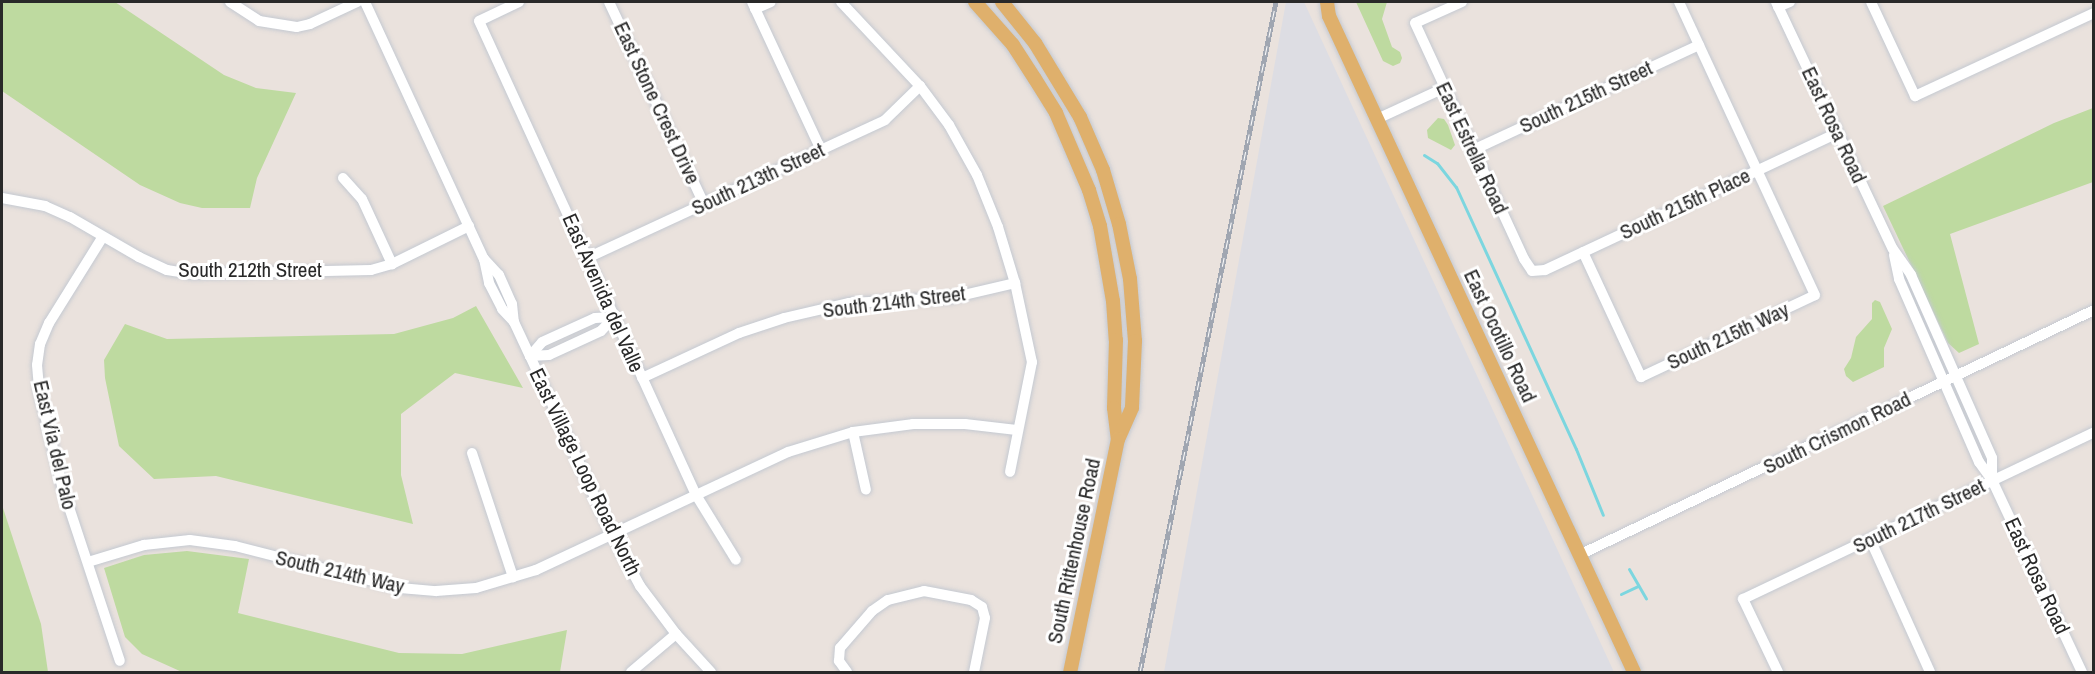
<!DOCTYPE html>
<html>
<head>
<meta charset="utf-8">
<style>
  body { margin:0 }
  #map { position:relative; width:2095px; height:674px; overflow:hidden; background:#eae2dd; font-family:"Archivo Narrow",sans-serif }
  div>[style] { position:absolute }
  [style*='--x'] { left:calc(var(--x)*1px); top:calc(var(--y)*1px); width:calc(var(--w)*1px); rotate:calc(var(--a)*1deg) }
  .industrial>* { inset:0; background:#dddde3 }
  .green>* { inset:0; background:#bedaa0 }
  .stream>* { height:3px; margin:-1.5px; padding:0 1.5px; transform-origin:1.5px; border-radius:1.5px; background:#7cd6df }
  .roads { filter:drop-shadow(0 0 2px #c4c9d1) drop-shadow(0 0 2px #c4c9d1) }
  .minor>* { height:10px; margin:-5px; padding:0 5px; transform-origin:5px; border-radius:5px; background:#fff }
  .major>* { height:14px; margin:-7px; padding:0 7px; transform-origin:7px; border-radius:7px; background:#dfb06c }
  .rail>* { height:5px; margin-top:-2.5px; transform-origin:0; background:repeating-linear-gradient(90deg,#fff 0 9px,#a0a6b1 0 18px); box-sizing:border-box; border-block:2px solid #a0a6b1 }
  span { translate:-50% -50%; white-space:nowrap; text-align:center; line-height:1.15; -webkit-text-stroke:6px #fff; paint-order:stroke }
  .street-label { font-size:21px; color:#292929 }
  .frame { position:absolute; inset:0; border:3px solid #292929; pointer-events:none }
</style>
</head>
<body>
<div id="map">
  <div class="industrial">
    <div style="clip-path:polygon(1286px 2px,1304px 2px,1614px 672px,1164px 672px)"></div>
  </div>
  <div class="green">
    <div style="clip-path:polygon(2px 2px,115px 2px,224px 75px,256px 88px,296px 93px,257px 178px,250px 208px,202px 208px,180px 203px,140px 185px,2px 91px)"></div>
    <div style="clip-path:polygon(1356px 2px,1387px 2px,1382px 19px,1392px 47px,1400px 52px,1402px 58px,1400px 63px,1393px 66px,1383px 61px)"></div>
    <div style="clip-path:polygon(2093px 108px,2093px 182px,1950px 234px,1979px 344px,1959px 353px,1948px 343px,1883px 206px,2054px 123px)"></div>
    <div style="clip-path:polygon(1438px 118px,1444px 119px,1448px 125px,1455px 145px,1451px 150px,1428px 138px,1427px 130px)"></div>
    <div style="clip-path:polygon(1875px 300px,1880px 302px,1892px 329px,1884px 348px,1884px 367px,1853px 382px,1846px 376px,1844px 369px,1851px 358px,1856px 337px,1872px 319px,1872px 303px)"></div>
    <div style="clip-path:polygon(476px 306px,523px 388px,455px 373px,401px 414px,401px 475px,413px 524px,216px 476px,154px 479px,119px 446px,105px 378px,104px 360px,125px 324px,167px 339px,394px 334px,453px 318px)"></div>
    <div style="clip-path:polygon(2px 505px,41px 624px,48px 672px,2px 672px)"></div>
    <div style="clip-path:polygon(187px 551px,249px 559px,238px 613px,399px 653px,462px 654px,567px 630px,560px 672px,182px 672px,142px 654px,125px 637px,104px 568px,144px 555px)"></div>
  </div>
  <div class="stream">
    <div style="--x:1424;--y:155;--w:15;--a:32"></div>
    <div style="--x:1437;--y:163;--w:31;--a:52"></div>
    <div style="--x:1456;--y:187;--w:288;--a:65.4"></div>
    <div style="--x:1576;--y:449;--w:71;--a:67.8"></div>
    <div style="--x:1629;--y:569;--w:34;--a:60"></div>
    <div style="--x:1621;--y:594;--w:19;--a:-25"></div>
  </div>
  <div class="roads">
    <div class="minor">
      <div style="--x:230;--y:2;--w:35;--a:33"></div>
      <div style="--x:259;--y:21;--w:38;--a:9"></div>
      <div style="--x:297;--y:27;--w:13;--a:-13"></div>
      <div style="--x:310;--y:24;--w:52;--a:-25.1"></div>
      <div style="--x:365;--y:2;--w:283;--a:65.2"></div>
      <div style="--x:484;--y:259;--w:25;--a:78"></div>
      <div style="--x:489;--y:283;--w:29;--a:63"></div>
      <div style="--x:502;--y:309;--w:18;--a:47"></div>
      <div style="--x:519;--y:2;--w:44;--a:154.6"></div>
      <div style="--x:479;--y:21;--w:521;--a:65.4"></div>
      <div style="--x:696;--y:495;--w:76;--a:58.4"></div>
      <div style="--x:609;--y:2;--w:223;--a:64.8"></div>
      <div style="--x:752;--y:2;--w:163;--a:65"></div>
      <div style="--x:841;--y:2;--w:115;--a:46.8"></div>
      <div style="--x:920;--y:86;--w:49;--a:53.4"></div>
      <div style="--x:949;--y:125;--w:57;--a:60.8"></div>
      <div style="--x:977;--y:175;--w:56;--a:68"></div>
      <div style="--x:998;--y:227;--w:59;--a:73.1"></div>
      <div style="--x:1015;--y:283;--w:81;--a:77.9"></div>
      <div style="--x:1032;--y:362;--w:112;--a:101.3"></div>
      <div style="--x:1462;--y:2;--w:51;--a:155.9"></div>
      <div style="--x:1415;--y:23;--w:260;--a:65.2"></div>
      <div style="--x:1524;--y:259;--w:14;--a:56"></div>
      <div style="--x:1532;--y:271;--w:13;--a:-4"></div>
      <div style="--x:1545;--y:270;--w:323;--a:-25.1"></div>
      <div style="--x:1776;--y:2;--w:273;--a:64.7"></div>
      <div style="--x:1893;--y:249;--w:32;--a:55"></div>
      <div style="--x:1911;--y:275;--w:200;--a:66.1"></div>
      <div style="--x:1992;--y:458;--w:22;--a:90"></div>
      <div style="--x:1871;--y:2;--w:104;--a:64.9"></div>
      <div style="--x:1915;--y:96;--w:197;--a:-24.9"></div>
      <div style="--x:1778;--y:7;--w:13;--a:-23"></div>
      <div style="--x:755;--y:9;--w:17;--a:-24"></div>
      <div style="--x:1377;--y:119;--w:74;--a:-24.8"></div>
      <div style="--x:1473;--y:150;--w:249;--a:-24.9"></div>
      <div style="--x:343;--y:178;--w:28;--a:48"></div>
      <div style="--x:362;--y:199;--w:72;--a:65.2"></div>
      <div style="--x:2;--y:198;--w:44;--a:10.5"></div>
      <div style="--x:45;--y:206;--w:27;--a:24"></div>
      <div style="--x:70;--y:217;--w:80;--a:30.1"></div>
      <div style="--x:139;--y:257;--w:31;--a:25"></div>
      <div style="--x:167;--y:270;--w:26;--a:9"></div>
      <div style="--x:193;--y:274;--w:178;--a:-1.3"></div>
      <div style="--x:371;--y:270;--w:22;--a:-16"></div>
      <div style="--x:392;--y:264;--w:86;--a:-26.3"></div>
      <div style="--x:102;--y:238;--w:100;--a:121.9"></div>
      <div style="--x:49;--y:323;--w:23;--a:113"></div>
      <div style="--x:40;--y:344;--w:21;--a:98"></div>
      <div style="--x:37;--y:365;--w:25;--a:85"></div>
      <div style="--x:39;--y:390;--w:99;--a:76.5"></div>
      <div style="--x:62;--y:486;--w:184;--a:71.7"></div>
      <div style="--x:1583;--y:252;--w:138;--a:65.1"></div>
      <div style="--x:1641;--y:377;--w:192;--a:-25.2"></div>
      <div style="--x:1815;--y:295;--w:323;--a:-114.9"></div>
      <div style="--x:1894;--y:255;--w:25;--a:78"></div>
      <div style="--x:1899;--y:279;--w:200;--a:66.4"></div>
      <div style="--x:1979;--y:462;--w:22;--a:54"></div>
      <div style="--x:1992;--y:480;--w:212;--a:64.9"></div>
      <div style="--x:587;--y:258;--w:328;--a:-24.8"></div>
      <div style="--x:885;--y:120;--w:49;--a:-44.2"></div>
      <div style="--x:484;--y:259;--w:22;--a:47"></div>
      <div style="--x:499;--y:275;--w:32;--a:66"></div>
      <div style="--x:512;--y:304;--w:18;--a:84"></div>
      <div style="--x:514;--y:322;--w:38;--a:65"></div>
      <div style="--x:530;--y:356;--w:196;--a:65.3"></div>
      <div style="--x:612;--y:534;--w:59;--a:61.7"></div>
      <div style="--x:640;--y:586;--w:60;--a:53.1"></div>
      <div style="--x:676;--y:634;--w:52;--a:47.4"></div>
      <div style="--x:530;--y:356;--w:18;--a:-49"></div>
      <div style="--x:542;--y:342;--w:58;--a:-24.4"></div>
      <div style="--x:595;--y:318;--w:19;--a:-3"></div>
      <div style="--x:530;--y:356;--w:19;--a:-3"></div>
      <div style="--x:549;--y:355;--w:57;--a:-24.8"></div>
      <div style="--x:601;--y:331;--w:19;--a:-47"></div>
      <div style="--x:642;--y:378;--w:107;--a:-24.9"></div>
      <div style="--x:739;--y:333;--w:47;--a:-18.4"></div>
      <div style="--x:784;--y:318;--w:67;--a:-13"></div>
      <div style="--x:849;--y:303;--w:102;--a:-2.8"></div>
      <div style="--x:951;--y:298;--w:66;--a:-13.2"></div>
      <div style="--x:853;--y:432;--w:59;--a:77.4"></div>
      <div style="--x:472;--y:453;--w:131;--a:71.7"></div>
      <div style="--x:1870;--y:539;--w:146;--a:65.7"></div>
      <div style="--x:1579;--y:555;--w:570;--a:-25.44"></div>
      <div style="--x:88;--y:562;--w:59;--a:-16.9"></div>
      <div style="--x:144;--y:545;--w:46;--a:-6.2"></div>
      <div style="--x:190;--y:540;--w:45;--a:7.6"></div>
      <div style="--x:235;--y:546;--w:170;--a:14.3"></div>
      <div style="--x:400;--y:588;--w:36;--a:5"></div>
      <div style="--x:436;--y:591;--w:40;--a:-4.3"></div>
      <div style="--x:476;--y:588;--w:63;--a:-16.7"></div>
      <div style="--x:536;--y:570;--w:278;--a:-25.1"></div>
      <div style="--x:788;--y:452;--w:68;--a:-17.1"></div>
      <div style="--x:853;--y:432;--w:61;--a:-7.6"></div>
      <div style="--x:913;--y:424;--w:52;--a:0"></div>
      <div style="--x:965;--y:424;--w:52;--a:6.6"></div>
      <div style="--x:631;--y:672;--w:59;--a:-40.2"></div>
      <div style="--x:847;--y:672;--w:14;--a:-126"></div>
      <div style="--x:839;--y:661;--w:13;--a:-86"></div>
      <div style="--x:840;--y:648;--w:49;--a:-49.1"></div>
      <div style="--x:872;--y:611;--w:19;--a:-35"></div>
      <div style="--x:888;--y:600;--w:37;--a:-14"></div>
      <div style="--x:924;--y:591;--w:48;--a:10.8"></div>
      <div style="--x:971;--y:600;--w:13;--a:32"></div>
      <div style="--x:982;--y:607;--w:11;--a:75"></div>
      <div style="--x:985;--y:618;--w:55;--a:101.5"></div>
      <div style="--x:1778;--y:672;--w:81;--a:-115.6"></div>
      <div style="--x:1743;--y:599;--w:389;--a:-25.4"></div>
    </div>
    <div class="major">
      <div style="--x:975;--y:2;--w:57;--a:48.5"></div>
      <div style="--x:1013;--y:45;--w:40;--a:57.1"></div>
      <div style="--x:1035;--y:79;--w:40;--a:58"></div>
      <div style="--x:1056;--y:113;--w:84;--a:66.8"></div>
      <div style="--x:1089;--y:190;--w:38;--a:73"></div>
      <div style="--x:1100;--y:226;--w:76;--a:80.2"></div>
      <div style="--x:1113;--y:301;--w:39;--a:86"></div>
      <div style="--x:1116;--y:340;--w:68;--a:91.7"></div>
      <div style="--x:1114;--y:408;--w:31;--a:83"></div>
      <div style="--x:1002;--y:2;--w:53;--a:51.2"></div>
      <div style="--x:1035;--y:43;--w:87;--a:58.7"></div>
      <div style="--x:1080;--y:117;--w:58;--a:66.5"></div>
      <div style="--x:1103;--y:170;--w:56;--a:73.5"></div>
      <div style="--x:1119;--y:224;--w:56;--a:78.7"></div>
      <div style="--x:1130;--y:279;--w:62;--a:85.4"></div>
      <div style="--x:1135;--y:341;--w:67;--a:92.6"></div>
      <div style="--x:1132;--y:408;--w:34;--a:114"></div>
      <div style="--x:1118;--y:439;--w:238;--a:101.6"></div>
      <div style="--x:1327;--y:2;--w:14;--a:82"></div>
      <div style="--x:1329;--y:16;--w:723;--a:65.06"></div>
    </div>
  </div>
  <div class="rail">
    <div style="--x:1140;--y:672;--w:684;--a:-78.53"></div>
  </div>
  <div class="street-label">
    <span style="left:1586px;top:97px;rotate:-25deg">South 215th Street</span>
    <span style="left:657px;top:103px;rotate:65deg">East Stone Crest Drive</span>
    <span style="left:1834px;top:125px;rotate:65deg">East Rosa Road</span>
    <span style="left:1472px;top:148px;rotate:65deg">East Estrella Road</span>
    <span style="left:758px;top:179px;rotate:-25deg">South 213th Street</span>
    <span style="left:1685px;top:204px;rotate:-25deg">South 215th Place</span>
    <span style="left:250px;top:270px">South 212th Street</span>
    <span style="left:603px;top:293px;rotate:66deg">East Avenida del Valle</span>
    <span style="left:894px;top:302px;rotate:-7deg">South 214th Street</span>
    <span style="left:1500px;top:336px;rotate:65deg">East Ocotillo Road</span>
    <span style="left:1728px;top:336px;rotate:-25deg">South 215th Way</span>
    <span style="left:1837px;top:433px;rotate:-26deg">South Crismon Road</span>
    <span style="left:55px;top:445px;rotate:77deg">East Via del Palo</span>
    <span style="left:585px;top:472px;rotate:64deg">East Village Loop Road North</span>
    <span style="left:1919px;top:516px;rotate:-26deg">South 217th Street</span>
    <span style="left:1074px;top:551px;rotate:-78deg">South Rittenhouse Road</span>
    <span style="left:340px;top:572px;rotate:13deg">South 214th Way</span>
    <span style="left:2037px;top:576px;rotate:65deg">East Rosa Road</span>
  </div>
  <div class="frame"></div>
</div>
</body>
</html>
